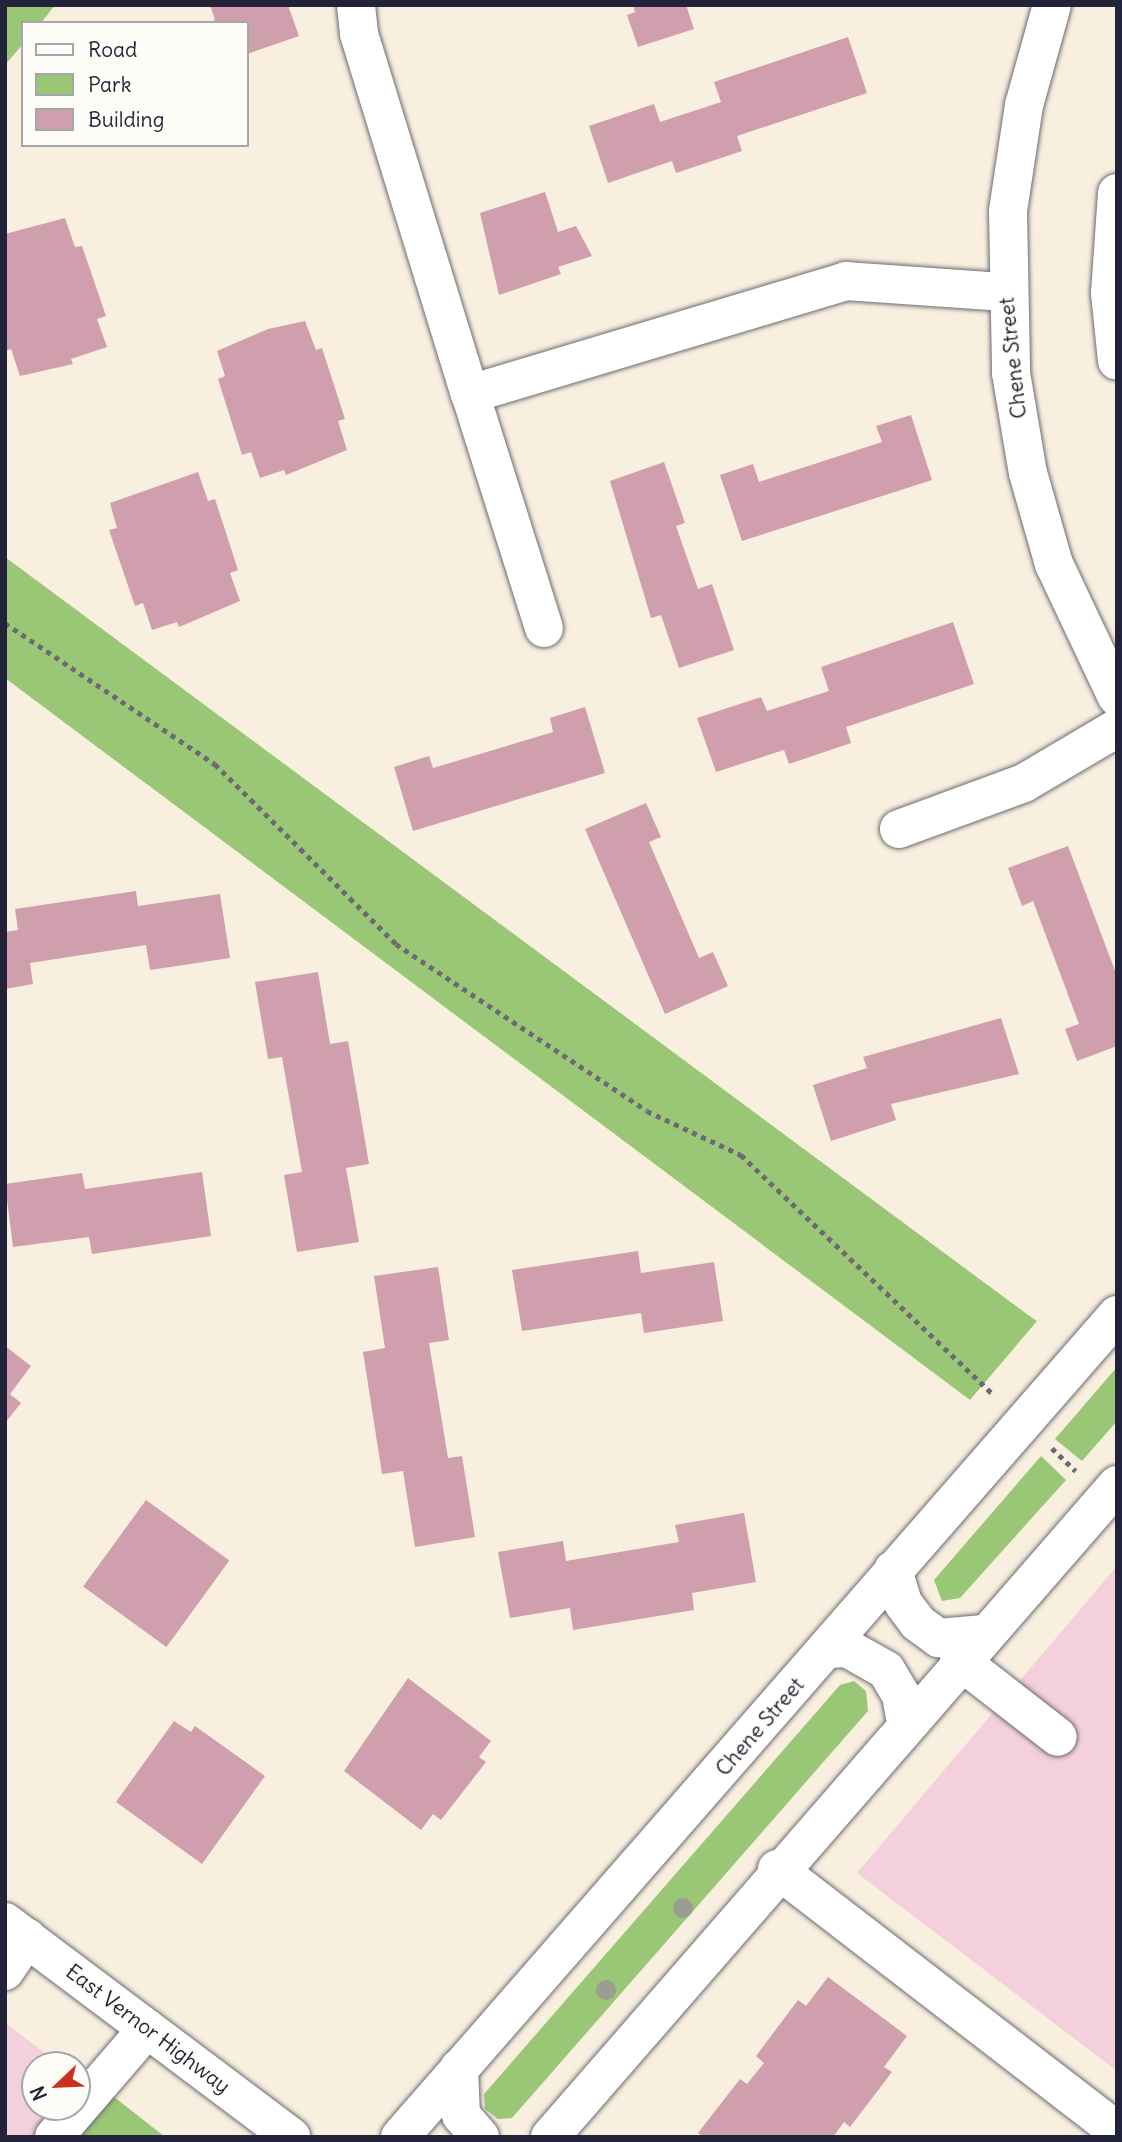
<!DOCTYPE html>
<html>
<head>
<meta charset="utf-8">
<style>
  body { margin:0 }
  #map { position:relative; width:1122px; height:2142px; overflow:hidden; background:#f8efde; font-family:Delius,sans-serif }
  div>[style] { position:absolute }
  [style*='--x'] { left:calc(var(--x)*1px); top:calc(var(--y)*1px); width:calc(var(--w)*1px); rotate:calc(var(--a)*1deg) }
  .built>* { inset:0; background:#f4cfdc }
  .green>* { inset:0; background:#99c776 }
  .building>* { inset:0; background:#cf9fad; transform-origin:0 0 }
  .path>* { height:4.5px; margin-top:-2.25px; transform-origin:0; background:repeating-linear-gradient(90deg,#6d6a74 0 5px,transparent 0 10px) }
  .roads { filter:drop-shadow(0 0 2px #6d6a74) drop-shadow(0 0 2px #6d6a74) }
  .minor>* { height:38px; margin:-19px; padding:0 19px; transform-origin:19px; border-radius:19px; background:#fff }
  .trees>* { width:20px; height:20px; margin:-10px; border-radius:50%; background:#999e90 }
  span { translate:-50% -50%; white-space:nowrap; text-align:center; line-height:1.15; -webkit-text-stroke:5px #fdfcf7; paint-order:stroke }
  .street-label { font-size:21px; color:#22223b }
  .frame { position:absolute; inset:0; border:7px solid #22223b; pointer-events:none }
  .legend { position:absolute; left:21px; top:21px; width:228px; height:126px; box-sizing:border-box; background:#fdfcf7; border:2px solid #a5a5ac; margin:0; padding:9px 12px; list-style:none; font-size:21px; color:#22223b }
  .legend li { display:flex; align-items:center; gap:14px; height:35px }
  .legend b { width:35px; border:2px solid #a5a5ac }
  .north { position:absolute; left:21px; top:2051px; width:70px; height:70px; box-sizing:border-box; background:#fdfcf7; border:2px solid #a5a5ac; border-radius:50%; rotate:247deg; font-size:19px; font-weight:700; line-height:28px; text-align:center; color:#22223b }
  .north::after { content:''; display:block; margin:auto; width:24px; height:32px; background:#c8321e; clip-path:polygon(50% 0,100% 100%,50% 72%,0 100%) }
</style>
</head>
<body>
<div id="map">
  <div class="built">
    <div style="clip-path:polygon(1117px 1566px,1117px 2071px,857px 1873px)"></div>
    <div style="clip-path:polygon(5px 2023px,61px 2065px,35px 2065px,35px 2107px,61px 2107px,35px 2137px,5px 2137px)"></div>
  </div>
  <div class="green">
    <div style="clip-path:polygon(5px 5px,55px 5px,41px 23px,23px 23px,23px 44px,5px 65px)"></div>
    <div style="clip-path:polygon(5px 557px,1028px 1315px,1037px 1321px,970px 1400px,5px 678px)"></div>
    <div style="clip-path:polygon(1117px 1367px,1117px 1421px,1082px 1461px,1055px 1439px)"></div>
    <div style="clip-path:polygon(1041px 1456px,1066px 1480px,960px 1598px,942px 1601px,934px 1580px)"></div>
    <div style="clip-path:polygon(854px 1681px,866px 1691px,868px 1711px,512px 2118px,498px 2119px,485px 2109px,484px 2094px,840px 1685px)"></div>
    <div style="clip-path:polygon(113px 2096px,165px 2137px,78px 2137px)"></div>
  </div>
  <div class="building">
    <div style="clip-path:polygon(210px 5px,288px 5px,299px 36px,247px 54px,247px 23px,207px 23px,215px 20px)"></div>
    <div style="clip-path:polygon(633px 5px,686px 5px,694px 29px,638px 47px,627px 15px,635px 12px)"></div>
    <div style="clip-path:polygon(848px 37px,867px 93px,737px 136px,742px 151px,676px 173px,672px 161px,608px 183px,589px 126px,654px 104px,660px 122px,721px 102px,714px 82px)"></div>
    <div style="clip-path:polygon(545px 192px,558px 232px,576px 226px,592px 256px,558px 267px,561px 274px,499px 295px,480px 213px)"></div>
    <div style="clip-path:polygon(65px 218px,75px 247px,82px 246px,106px 316px,97px 319px,107px 347px,71px 359px,73px 364px,20px 376px,11px 349px,5px 351px,5px 234px)"></div>
    <div style="clip-path:polygon(305px 321px,316px 350px,322px 348px,345px 419px,338px 421px,347px 450px,286px 475px,284px 470px,260px 478px,251px 452px,242px 455px,218px 379px,225px 376px,217px 351px,268px 329px)"></div>
    <div style="clip-path:polygon(911px 415px,932px 480px,742px 541px,720px 475px,753px 464px,759px 482px,882px 442px,876px 426px)"></div>
    <div style="clip-path:polygon(664px 462px,685px 523px,676px 526px,698px 589px,712px 584px,734px 650px,679px 668px,661px 615px,651px 618px,610px 481px)"></div>
    <div style="clip-path:polygon(198px 472px,208px 501px,215px 499px,238px 570px,230px 573px,240px 601px,179px 627px,177px 622px,152px 630px,143px 603px,135px 606px,109px 530px,117px 528px,110px 503px)"></div>
    <div style="clip-path:polygon(953px 622px,974px 684px,846px 727px,851px 743px,789px 764px,784px 750px,716px 772px,697px 718px,761px 697px,767px 711px,829px 691px,821px 667px)"></div>
    <div style="clip-path:polygon(585px 707px,605px 773px,413px 831px,394px 767px,429px 756px,433px 768px,553px 732px,550px 718px)"></div>
    <div style="clip-path:polygon(646px 803px,661px 837px,649px 842px,699px 958px,713px 952px,728px 986px,665px 1014px,585px 829px)"></div>
    <div style="clip-path:polygon(1068px 846px,1117px 976px,1117px 1046px,1077px 1061px,1065px 1029px,1079px 1024px,1033px 901px,1022px 906px,1008px 868px)"></div>
    <div style="clip-path:polygon(136px 891px,138px 906px,220px 894px,230px 958px,150px 970px,146px 945px,30px 963px,33px 984px,5px 989px,5px 932px,18px 930px,15px 909px)"></div>
    <div style="clip-path:polygon(318px 972px,330px 1044px,348px 1041px,369px 1164px,346px 1168px,359px 1242px,297px 1252px,284px 1175px,302px 1172px,282px 1057px,268px 1059px,255px 982px)"></div>
    <div style="clip-path:polygon(1001px 1018px,1019px 1074px,891px 1104px,896px 1120px,831px 1141px,813px 1085px,867px 1068px,863px 1057px)"></div>
    <div style="clip-path:polygon(202px 1172px,211px 1236px,92px 1254px,89px 1237px,13px 1247px,5px 1184px,82px 1173px,85px 1189px)"></div>
    <div style="clip-path:polygon(638px 1251px,641px 1273px,714px 1262px,723px 1321px,644px 1333px,641px 1313px,522px 1331px,512px 1270px)"></div>
    <div style="clip-path:polygon(438px 1267px,449px 1340px,429px 1343px,448px 1458px,462px 1456px,475px 1537px,415px 1547px,403px 1471px,382px 1474px,363px 1352px,385px 1348px,374px 1276px)"></div>
    <div style="clip-path:polygon(5px 1346px,31px 1366px,10px 1394px,21px 1403px,5px 1423px)"></div>
    <div style="left:146px;top:1500px;width:103px;height:107px;rotate:36deg"></div>
    <div style="clip-path:polygon(744px 1513px,756px 1582px,692px 1593px,694px 1610px,573px 1630px,570px 1608px,510px 1618px,498px 1552px,563px 1541px,566px 1561px,679px 1542px,675px 1525px)"></div>
    <div style="clip-path:polygon(408px 1678px,491px 1741px,479px 1757px,486px 1762px,441px 1820px,433px 1814px,421px 1830px,344px 1771px)"></div>
    <div style="clip-path:polygon(174px 1721px,191px 1732px,195px 1726px,265px 1776px,202px 1864px,116px 1802px)"></div>
    <div style="clip-path:polygon(828px 1977px,907px 2036px,884px 2067px,892px 2072px,850px 2127px,844px 2122px,833px 2137px,703px 2137px,698px 2133px,740px 2079px,747px 2084px,764px 2063px,756px 2056px,798px 2000px,806px 2006px)"></div>
  </div>
  <div class="path">
    <div style="--x:5;--y:623;--w:253;--a:33.9"></div>
    <div style="--x:215;--y:764;--w:255;--a:44.8"></div>
    <div style="--x:396;--y:944;--w:301;--a:33.6"></div>
    <div style="--x:647;--y:1111;--w:104;--a:25.1"></div>
    <div style="--x:741;--y:1155;--w:349;--a:43.5"></div>
    <div style="--x:1052;--y:1448;--w:33;--a:44"></div>
  </div>
  <div class="roads">
    <div class="minor">
      <div style="--x:356;--y:5;--w:29;--a:84"></div>
      <div style="--x:359;--y:34;--w:377;--a:72.9"></div>
      <div style="--x:1052;--y:5;--w:104;--a:105.6"></div>
      <div style="--x:1024;--y:105;--w:107;--a:98.6"></div>
      <div style="--x:1008;--y:211;--w:162;--a:88.9"></div>
      <div style="--x:1011;--y:373;--w:101;--a:80.4"></div>
      <div style="--x:1028;--y:473;--w:95;--a:74.1"></div>
      <div style="--x:1054;--y:564;--w:147;--a:64.7"></div>
      <div style="--x:1117;--y:193;--w:100;--a:94"></div>
      <div style="--x:1110;--y:293;--w:68;--a:84.1"></div>
      <div style="--x:544;--y:628;--w:245;--a:-107.5"></div>
      <div style="--x:470;--y:394;--w:393;--a:-16.7"></div>
      <div style="--x:846;--y:281;--w:159;--a:4"></div>
      <div style="--x:899;--y:829;--w:133;--a:-20.2"></div>
      <div style="--x:1024;--y:783;--w:108;--a:-30.6"></div>
      <div style="--x:893;--y:1570;--w:34;--a:73"></div>
      <div style="--x:903;--y:1603;--w:25;--a:53"></div>
      <div style="--x:918;--y:1623;--w:26;--a:36"></div>
      <div style="--x:939;--y:1638;--w:42;--a:-5.4"></div>
      <div style="--x:829;--y:1649;--w:18;--a:-3"></div>
      <div style="--x:847;--y:1648;--w:45;--a:29.4"></div>
      <div style="--x:886;--y:1670;--w:29;--a:59"></div>
      <div style="--x:901;--y:1695;--w:28;--a:80"></div>
      <div style="--x:959;--y:1660;--w:125;--a:37.9"></div>
      <div style="--x:777;--y:1869;--w:429;--a:37.6"></div>
      <div style="--x:5;--y:1922;--w:358;--a:36.9"></div>
      <div style="--x:5;--y:1971;--w:40;--a:-56"></div>
      <div style="--x:459;--y:2068;--w:47;--a:87.6"></div>
      <div style="--x:461;--y:2115;--w:29;--a:49"></div>
      <div style="--x:54;--y:2137;--w:143;--a:-49.3"></div>
      <div style="--x:400;--y:2137;--w:1091;--a:-48.9"></div>
      <div style="--x:550;--y:2137;--w:864;--a:-48.99"></div>
    </div>
  </div>
  <div class="trees">
    <div style="left:683px;top:1908px"></div>
    <div style="left:606px;top:1990px"></div>
  </div>
  <div class="street-label">
    <span style="left:1013px;top:358px;rotate:-96deg">Chene Street</span>
    <span style="left:760px;top:1727px;rotate:-49deg">Chene Street</span>
    <span style="left:148px;top:2029px;rotate:37deg">East Vernor Highway</span>
  </div>
  <div class="frame"></div>
  <ul class="legend">
  <li><b style="height:9px;background:#fff"></b>Road</li>
  <li><b style="height:19px;background:#99c776"></b>Park</li>
  <li><b style="height:19px;background:#cf9fad"></b>Building</li>
  </ul>
  <div class="north">N</div>
</div>
</body>
</html>
